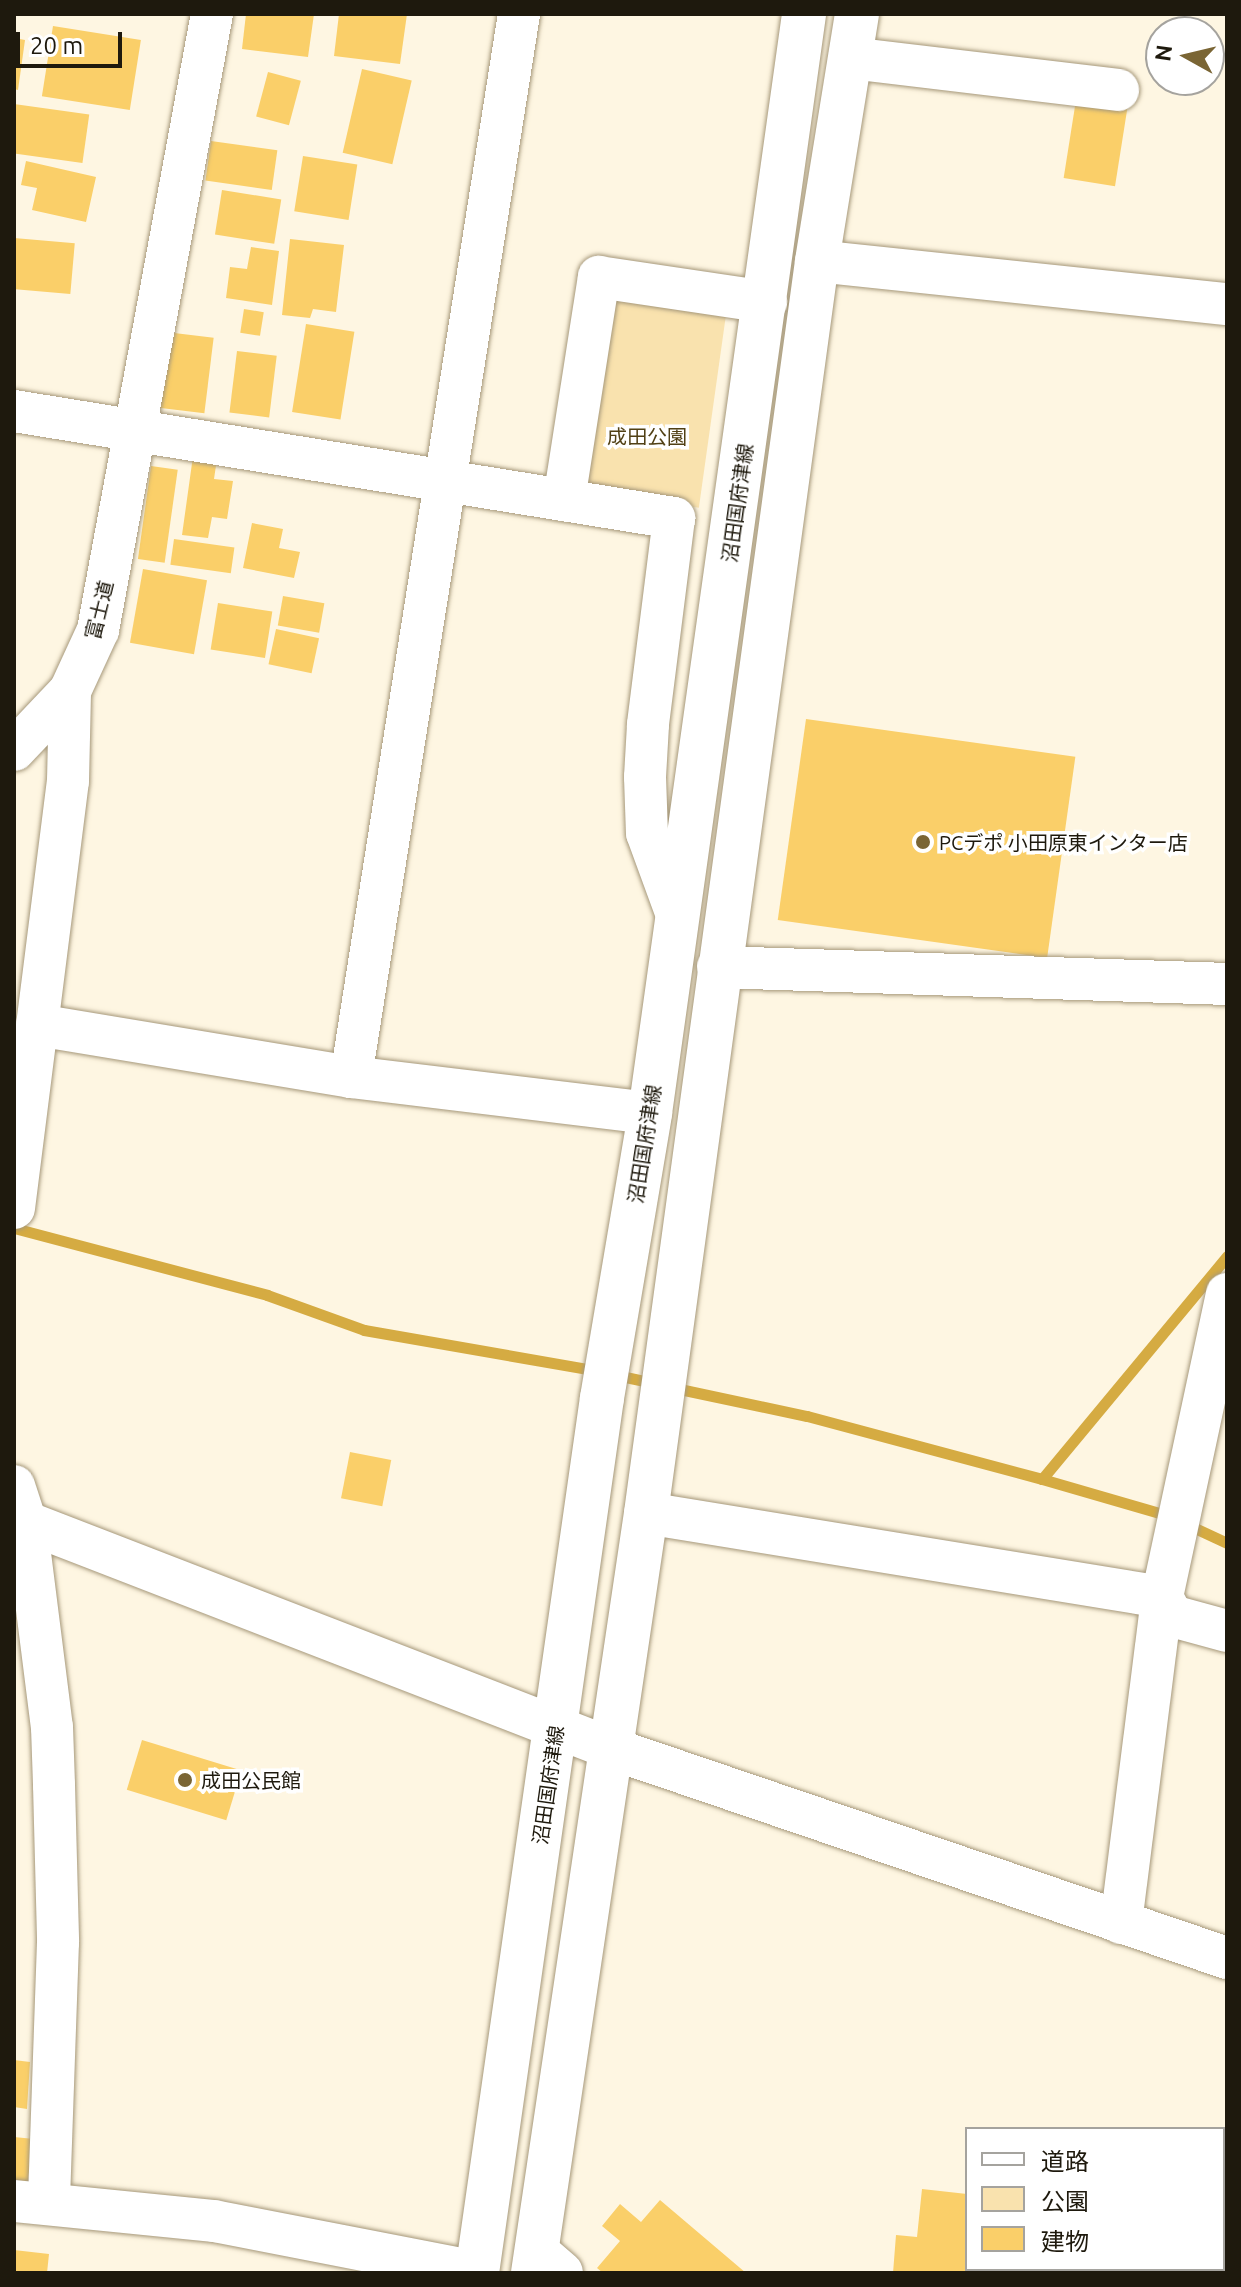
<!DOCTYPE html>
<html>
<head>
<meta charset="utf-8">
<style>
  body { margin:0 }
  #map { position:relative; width:1241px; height:2287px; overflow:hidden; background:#fef6e2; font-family:Ubuntu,"Noto Sans JP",sans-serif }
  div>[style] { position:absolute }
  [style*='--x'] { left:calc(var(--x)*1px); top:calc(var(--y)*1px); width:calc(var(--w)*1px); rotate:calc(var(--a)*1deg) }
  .green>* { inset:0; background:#f9e2ae; transform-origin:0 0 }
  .stream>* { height:11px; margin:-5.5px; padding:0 5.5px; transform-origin:5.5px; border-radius:5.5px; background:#d5ab42 }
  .building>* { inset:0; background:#facf69; transform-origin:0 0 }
  .roads { filter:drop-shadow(0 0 2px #a6987a) drop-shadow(0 0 2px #a6987a) }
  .minor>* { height:42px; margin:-21px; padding:0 21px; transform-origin:21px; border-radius:21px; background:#fff }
  .major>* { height:44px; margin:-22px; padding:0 22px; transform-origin:22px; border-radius:22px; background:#fff }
  .dots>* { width:22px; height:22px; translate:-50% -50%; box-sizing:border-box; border:4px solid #fff; border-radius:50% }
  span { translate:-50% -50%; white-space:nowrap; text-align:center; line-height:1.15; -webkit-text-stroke:7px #fff; paint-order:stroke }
  .park-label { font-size:20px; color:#514015 }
  .street-label { font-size:20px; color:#1e190d }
  .poi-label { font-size:20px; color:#1e190d }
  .left { translate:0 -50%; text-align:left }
  .frame { position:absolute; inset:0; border:16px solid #1e190d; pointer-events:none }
  .legend { position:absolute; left:965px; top:2127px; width:260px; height:144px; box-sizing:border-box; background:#fff; border:2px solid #a5a39e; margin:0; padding:10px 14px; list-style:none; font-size:24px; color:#1e190d }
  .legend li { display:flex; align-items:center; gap:16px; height:40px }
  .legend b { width:40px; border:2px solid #a5a39e }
  .north { position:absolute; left:1145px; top:16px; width:80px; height:80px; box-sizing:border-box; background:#fff; border:2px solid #a5a39e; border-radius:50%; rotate:278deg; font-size:22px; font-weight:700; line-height:32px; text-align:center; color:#1e190d }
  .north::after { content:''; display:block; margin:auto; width:28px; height:36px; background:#7a6534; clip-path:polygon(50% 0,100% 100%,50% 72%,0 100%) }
  .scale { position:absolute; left:16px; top:32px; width:106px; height:36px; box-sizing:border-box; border:4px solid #1e190d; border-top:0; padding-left:10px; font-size:24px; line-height:28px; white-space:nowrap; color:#1e190d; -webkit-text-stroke:6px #fff; paint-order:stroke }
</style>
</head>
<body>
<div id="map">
  <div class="green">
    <div style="left:608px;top:292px;width:120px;height:201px;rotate:8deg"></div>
  </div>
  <div class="stream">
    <div style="--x:14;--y:1228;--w:262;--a:14.8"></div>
    <div style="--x:267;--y:1295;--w:103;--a:19.8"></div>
    <div style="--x:364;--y:1330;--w:239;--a:9.9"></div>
    <div style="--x:616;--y:1375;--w:39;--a:12"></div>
    <div style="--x:670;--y:1387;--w:140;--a:12"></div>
    <div style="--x:807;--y:1416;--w:243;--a:15"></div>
    <div style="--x:1042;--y:1479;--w:132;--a:16.2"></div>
    <div style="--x:1169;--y:1516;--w:64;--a:25"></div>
    <div style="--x:1042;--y:1479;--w:290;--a:-50.3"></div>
  </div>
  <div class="building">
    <div style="clip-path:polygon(246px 14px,314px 14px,308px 57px,242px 49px)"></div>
    <div style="clip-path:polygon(339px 14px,407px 14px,400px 64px,334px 56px)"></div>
    <div style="left:53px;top:26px;width:89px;height:71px;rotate:9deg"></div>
    <div style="clip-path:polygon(14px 38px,25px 40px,18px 90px,14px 89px)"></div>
    <div style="left:362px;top:69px;width:51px;height:86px;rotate:13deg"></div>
    <div style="left:268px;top:72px;width:34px;height:46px;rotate:15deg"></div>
    <div style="left:1076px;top:100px;width:52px;height:79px;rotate:9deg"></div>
    <div style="left:14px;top:104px;width:76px;height:49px;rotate:8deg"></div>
    <div style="left:211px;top:141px;width:67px;height:40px;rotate:8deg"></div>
    <div style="left:303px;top:156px;width:55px;height:56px;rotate:9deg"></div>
    <div style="clip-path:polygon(26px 161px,96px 177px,86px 222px,32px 210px,37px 188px,21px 185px)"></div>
    <div style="left:222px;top:190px;width:60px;height:45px;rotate:9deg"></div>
    <div style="left:14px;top:238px;width:61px;height:51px;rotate:5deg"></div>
    <div style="clip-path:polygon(290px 239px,344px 245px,336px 312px,313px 309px,310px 318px,282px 315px)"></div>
    <div style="clip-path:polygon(251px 247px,279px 251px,272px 305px,226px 298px,230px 267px,247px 269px)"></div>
    <div style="left:244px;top:309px;width:20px;height:24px;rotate:9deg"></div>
    <div style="left:306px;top:324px;width:49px;height:89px;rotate:9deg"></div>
    <div style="left:166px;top:332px;width:48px;height:76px;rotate:7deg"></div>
    <div style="left:237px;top:351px;width:40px;height:62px;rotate:7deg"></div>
    <div style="clip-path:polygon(194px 449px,218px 452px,214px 479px,233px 481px,227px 519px,212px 517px,208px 538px,182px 535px)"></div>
    <div style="left:151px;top:466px;width:27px;height:94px;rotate:8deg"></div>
    <div style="clip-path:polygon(252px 523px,283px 529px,279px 548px,300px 552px,294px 578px,243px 568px)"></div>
    <div style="left:174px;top:539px;width:61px;height:26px;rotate:8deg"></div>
    <div style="left:143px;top:569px;width:65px;height:75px;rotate:10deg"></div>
    <div style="left:283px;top:596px;width:42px;height:30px;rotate:10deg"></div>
    <div style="left:218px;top:603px;width:55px;height:47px;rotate:9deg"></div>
    <div style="left:276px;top:629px;width:44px;height:36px;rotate:12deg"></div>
    <div style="left:806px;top:719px;width:272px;height:203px;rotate:8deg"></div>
    <div style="left:350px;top:1452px;width:42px;height:47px;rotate:11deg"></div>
    <div style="left:142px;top:1740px;width:104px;height:52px;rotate:17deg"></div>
    <div style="clip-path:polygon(14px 2060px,30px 2062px,27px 2109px,14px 2107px)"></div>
    <div style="clip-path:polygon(14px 2137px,34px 2139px,26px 2192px,14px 2190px)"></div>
    <div style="clip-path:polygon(922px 2189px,967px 2194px,967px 2269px,980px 2269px,980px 2273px,893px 2273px,896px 2235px,917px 2237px)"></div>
    <div style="clip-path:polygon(660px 2200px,746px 2273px,603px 2273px,597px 2268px,620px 2241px,602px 2226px,620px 2204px,641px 2222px)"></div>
    <div style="clip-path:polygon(14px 2250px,49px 2254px,47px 2273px,14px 2273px)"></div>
  </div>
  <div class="roads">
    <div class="minor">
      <div style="--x:850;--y:58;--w:270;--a:6.8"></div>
      <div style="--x:817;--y:261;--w:412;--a:6"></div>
      <div style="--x:14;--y:411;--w:669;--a:9.21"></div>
      <div style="--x:674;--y:518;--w:209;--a:97.2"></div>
      <div style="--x:648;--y:725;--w:52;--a:93.3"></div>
      <div style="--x:645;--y:777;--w:56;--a:88"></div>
      <div style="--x:647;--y:833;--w:87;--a:69.9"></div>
      <div style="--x:564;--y:500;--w:226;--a:-81.1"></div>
      <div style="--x:599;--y:277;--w:169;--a:8.5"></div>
      <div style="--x:14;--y:750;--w:81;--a:-46.5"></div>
      <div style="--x:718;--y:967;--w:509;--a:1.91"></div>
      <div style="--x:37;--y:1025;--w:318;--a:9.4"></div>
      <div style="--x:351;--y:1077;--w:301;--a:6.9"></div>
      <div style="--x:351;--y:1077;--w:1076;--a:-81.02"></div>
      <div style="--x:14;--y:1208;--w:430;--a:-82.8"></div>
      <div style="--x:68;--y:781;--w:90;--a:-88.7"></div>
      <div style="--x:70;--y:691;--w:67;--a:-65.3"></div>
      <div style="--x:98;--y:630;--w:626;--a:-79.52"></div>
      <div style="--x:14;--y:1486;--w:38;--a:72"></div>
      <div style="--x:26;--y:1522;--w:626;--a:21.16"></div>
      <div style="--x:610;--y:1748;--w:652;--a:18.8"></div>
      <div style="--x:646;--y:1513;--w:523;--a:9.25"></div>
      <div style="--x:1162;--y:1597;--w:21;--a:62"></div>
      <div style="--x:1172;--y:1616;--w:57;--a:15.3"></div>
      <div style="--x:26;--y:1522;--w:207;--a:82.8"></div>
      <div style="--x:52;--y:1727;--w:58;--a:88"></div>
      <div style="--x:54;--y:1785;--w:157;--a:88.5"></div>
      <div style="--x:58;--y:1942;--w:260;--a:92"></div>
      <div style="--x:1121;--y:1923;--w:329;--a:-82.8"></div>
      <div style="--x:1162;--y:1597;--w:310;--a:-77.9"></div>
      <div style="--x:14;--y:2201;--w:201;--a:5.7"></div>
      <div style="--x:214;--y:2221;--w:268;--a:11"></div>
      <div style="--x:537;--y:2251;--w:33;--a:41"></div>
    </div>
    <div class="major">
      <div style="--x:477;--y:2273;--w:884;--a:-81.87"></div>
      <div style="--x:602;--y:1398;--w:289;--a:-80.4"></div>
      <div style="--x:650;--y:1113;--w:1110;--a:-82.02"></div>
      <div style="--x:533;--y:2273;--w:768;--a:-81.54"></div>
      <div style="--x:646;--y:1513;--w:1264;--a:-82.22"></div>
      <div style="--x:817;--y:261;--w:250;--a:-80.8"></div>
    </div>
  </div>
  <div class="dots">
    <div style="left:923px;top:842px;background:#7a6534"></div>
    <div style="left:185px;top:1780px;background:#7a6534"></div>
  </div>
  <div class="park-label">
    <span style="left:647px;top:436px">成田公園</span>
  </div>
  <div class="street-label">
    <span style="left:737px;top:503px;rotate:-82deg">沼田国府津線</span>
    <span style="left:99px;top:610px;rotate:-76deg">富士道</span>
    <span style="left:644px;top:1144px;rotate:-81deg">沼田国府津線</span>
    <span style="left:548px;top:1785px;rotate:-82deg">沼田国府津線</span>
  </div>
  <div class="poi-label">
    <span class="left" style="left:939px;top:842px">PCデポ 小田原東インター店</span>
    <span class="left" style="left:201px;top:1780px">成田公民館</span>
  </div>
  <div class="frame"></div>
  <ul class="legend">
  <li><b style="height:10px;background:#fff"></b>道路</li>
  <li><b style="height:22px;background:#f9e2ae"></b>公園</li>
  <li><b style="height:22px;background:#facf69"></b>建物</li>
  </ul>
  <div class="north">N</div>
  <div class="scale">20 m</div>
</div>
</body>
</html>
